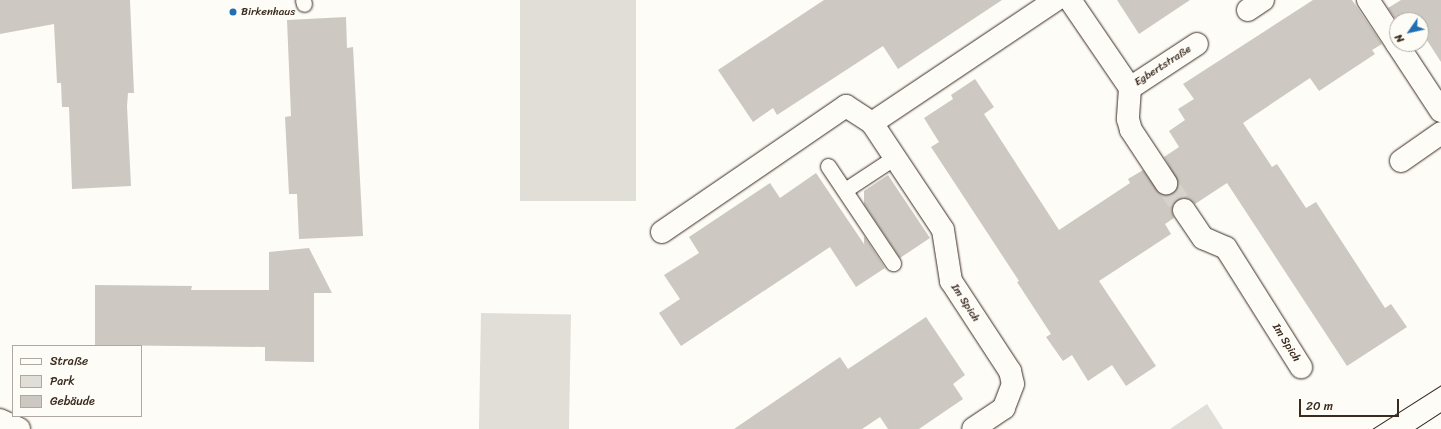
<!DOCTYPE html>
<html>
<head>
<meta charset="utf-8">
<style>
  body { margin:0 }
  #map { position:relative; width:1441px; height:429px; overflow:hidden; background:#fdfcf7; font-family:Sriracha,sans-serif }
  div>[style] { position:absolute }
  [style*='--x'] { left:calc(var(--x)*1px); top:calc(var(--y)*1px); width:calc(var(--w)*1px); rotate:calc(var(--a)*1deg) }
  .green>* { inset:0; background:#e1ded7; transform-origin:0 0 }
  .building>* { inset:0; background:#cdc8c2 }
  .minor-tunnel>* { height:22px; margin-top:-11px; transform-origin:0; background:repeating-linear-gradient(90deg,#d6d2cc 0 22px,transparent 0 33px) }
  .roads { filter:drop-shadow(0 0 1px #3b2a1e) drop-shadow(0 0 1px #3b2a1e) }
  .service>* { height:15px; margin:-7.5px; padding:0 7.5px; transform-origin:7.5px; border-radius:7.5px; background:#fdfcf7 }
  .minor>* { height:22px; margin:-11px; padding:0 11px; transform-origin:11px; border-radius:11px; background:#fdfcf7 }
  .tram>* { height:1px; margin:-0.5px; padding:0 0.5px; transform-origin:0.5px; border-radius:0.5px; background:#3b2a1e }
  .dots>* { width:11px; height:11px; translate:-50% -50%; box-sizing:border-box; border:2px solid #fdfcf7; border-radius:50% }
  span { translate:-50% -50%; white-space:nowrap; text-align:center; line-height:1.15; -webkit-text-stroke:3px #fdfcf7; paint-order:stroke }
  .poi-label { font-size:11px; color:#3b2a1e }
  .left { translate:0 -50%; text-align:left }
  .street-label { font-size:11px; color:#3b2a1e }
  .legend { position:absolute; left:12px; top:345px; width:130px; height:72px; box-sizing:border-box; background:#fdfcf7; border:1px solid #afa8a0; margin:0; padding:5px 7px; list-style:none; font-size:12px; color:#3b2a1e }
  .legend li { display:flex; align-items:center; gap:8px; height:20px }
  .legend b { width:20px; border:1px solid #afa8a0 }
  .north { position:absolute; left:1389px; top:12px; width:40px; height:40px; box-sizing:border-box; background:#fdfcf7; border:1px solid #afa8a0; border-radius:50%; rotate:236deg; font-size:11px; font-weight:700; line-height:16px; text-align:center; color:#3b2a1e }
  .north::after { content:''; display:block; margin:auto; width:14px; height:18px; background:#1f6fb2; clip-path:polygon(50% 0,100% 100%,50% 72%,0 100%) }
  .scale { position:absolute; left:1299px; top:399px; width:100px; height:18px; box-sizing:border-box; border:2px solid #3b2a1e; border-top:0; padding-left:5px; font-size:12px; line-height:14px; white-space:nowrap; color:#3b2a1e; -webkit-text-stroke:3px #fdfcf7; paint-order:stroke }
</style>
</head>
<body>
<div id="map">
  <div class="green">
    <div style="left:520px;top:0;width:116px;height:201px"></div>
    <div style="left:481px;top:313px;width:90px;height:116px;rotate:1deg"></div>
    <div style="clip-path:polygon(1207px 404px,1223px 429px,1170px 429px)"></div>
  </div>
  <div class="building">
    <div style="clip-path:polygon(0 0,130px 0,134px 93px,128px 93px,127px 106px,131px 186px,72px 189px,69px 107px,62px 107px,61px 83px,57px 83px,54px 24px,0 34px)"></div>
    <div style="clip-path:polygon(824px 0,1002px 0,898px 69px,883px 46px,777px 115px,773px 108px,753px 122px,718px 70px)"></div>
    <div style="clip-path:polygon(1117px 0,1190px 0,1139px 34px)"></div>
    <div style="clip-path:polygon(1313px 0,1352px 0,1382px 44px,1372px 50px,1375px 54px,1319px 91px,1310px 78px,1243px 123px,1272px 167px,1277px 164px,1306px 208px,1316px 202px,1385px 308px,1391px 304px,1407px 327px,1347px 366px,1227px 183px,1195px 204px,1189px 199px,1183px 198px,1177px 200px,1173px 205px,1172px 211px,1174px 218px,1165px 224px,1171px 234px,1099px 281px,1156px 366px,1126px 386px,1112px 365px,1088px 381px,1072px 355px,1063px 361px,1046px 337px,1051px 334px,1017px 282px,1019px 281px,931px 147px,939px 142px,924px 118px,953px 99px,951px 95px,975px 79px,994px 107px,984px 114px,1059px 230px,1130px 183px,1128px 179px,1143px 170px,1160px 194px,1166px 195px,1173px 193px,1177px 188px,1178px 182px,1164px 157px,1179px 147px,1169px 131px,1185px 120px,1178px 109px,1194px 99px,1183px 84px)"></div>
    <div style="clip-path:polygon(1401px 0,1441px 0,1441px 62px,1421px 31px,1421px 20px,1397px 21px,1388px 8px)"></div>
    <div style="clip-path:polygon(346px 17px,347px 48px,353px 47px,363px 236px,299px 239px,297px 194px,289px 194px,285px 117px,291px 116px,287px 20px)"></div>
    <div style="clip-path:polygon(816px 173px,864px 244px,864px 236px,885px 268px,856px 287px,830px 247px,681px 346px,659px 313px,680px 299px,664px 275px,699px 253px,689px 237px,770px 183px,780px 198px)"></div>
    <div style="clip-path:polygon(888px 175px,930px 238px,900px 258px,864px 204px,864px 191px)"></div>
    <div style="clip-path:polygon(309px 248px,332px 293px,314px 293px,314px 362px,265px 361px,265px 347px,95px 345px,95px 285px,192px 286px,191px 290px,269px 290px,269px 252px)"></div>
    <div style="clip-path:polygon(926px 317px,965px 375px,953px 384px,963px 399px,919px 429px,888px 429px,880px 417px,862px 429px,734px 429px,840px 357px,848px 369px)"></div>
  </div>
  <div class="minor-tunnel">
    <div style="--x:1166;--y:183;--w:32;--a:56"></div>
  </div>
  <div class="roads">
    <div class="service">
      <div style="--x:303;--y:0;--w:4;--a:76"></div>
      <div style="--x:828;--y:166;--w:117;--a:56.2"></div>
      <div style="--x:845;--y:190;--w:60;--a:-33.4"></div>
    </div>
    <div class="minor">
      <div style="--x:1070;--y:0;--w:107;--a:55.7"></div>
      <div style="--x:1130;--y:88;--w:31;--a:94"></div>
      <div style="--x:1128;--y:119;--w:11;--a:75"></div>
      <div style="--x:1131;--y:130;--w:64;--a:56.6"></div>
      <div style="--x:1368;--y:0;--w:53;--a:56.6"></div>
      <div style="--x:1248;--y:10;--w:18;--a:-34"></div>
      <div style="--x:1397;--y:44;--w:80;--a:56.7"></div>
      <div style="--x:1130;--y:88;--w:80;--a:-33.3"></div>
      <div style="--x:872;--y:123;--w:128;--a:56.4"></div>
      <div style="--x:943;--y:230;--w:52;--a:81.1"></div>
      <div style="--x:951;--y:281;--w:108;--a:56.8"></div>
      <div style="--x:1010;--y:371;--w:13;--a:77"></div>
      <div style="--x:1013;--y:384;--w:26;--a:111"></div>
      <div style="--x:1004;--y:408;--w:37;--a:146"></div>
      <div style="--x:1401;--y:161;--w:49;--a:-35"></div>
      <div style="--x:1184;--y:210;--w:34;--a:56"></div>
      <div style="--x:1203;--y:238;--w:25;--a:23"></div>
      <div style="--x:1226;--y:248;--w:141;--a:57.8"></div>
      <div style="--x:662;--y:232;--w:223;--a:-34.4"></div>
      <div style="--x:846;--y:106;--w:31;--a:33"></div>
      <div style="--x:872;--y:123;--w:221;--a:-33.8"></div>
      <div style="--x:0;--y:420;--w:21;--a:25"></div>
    </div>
  </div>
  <div class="tram">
    <div style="--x:1372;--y:429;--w:82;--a:-32.5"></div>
    <div style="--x:1415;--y:429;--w:31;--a:-33"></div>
  </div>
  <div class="dots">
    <div style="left:233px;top:12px;background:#1f6fb2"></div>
  </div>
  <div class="poi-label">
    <span class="left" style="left:241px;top:12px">Birkenhaus</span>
  </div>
  <div class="street-label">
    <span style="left:1163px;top:66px;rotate:-33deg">Egbertstraße</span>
    <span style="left:965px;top:303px;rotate:57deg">Im Spich</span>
    <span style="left:1286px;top:343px;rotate:58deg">Im Spich</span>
  </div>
  <ul class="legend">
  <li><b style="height:5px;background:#fdfcf7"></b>Straße</li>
  <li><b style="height:11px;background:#e1ded7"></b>Park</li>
  <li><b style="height:11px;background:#cdc8c2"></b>Gebäude</li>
  </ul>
  <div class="north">N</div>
  <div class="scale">20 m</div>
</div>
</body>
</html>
